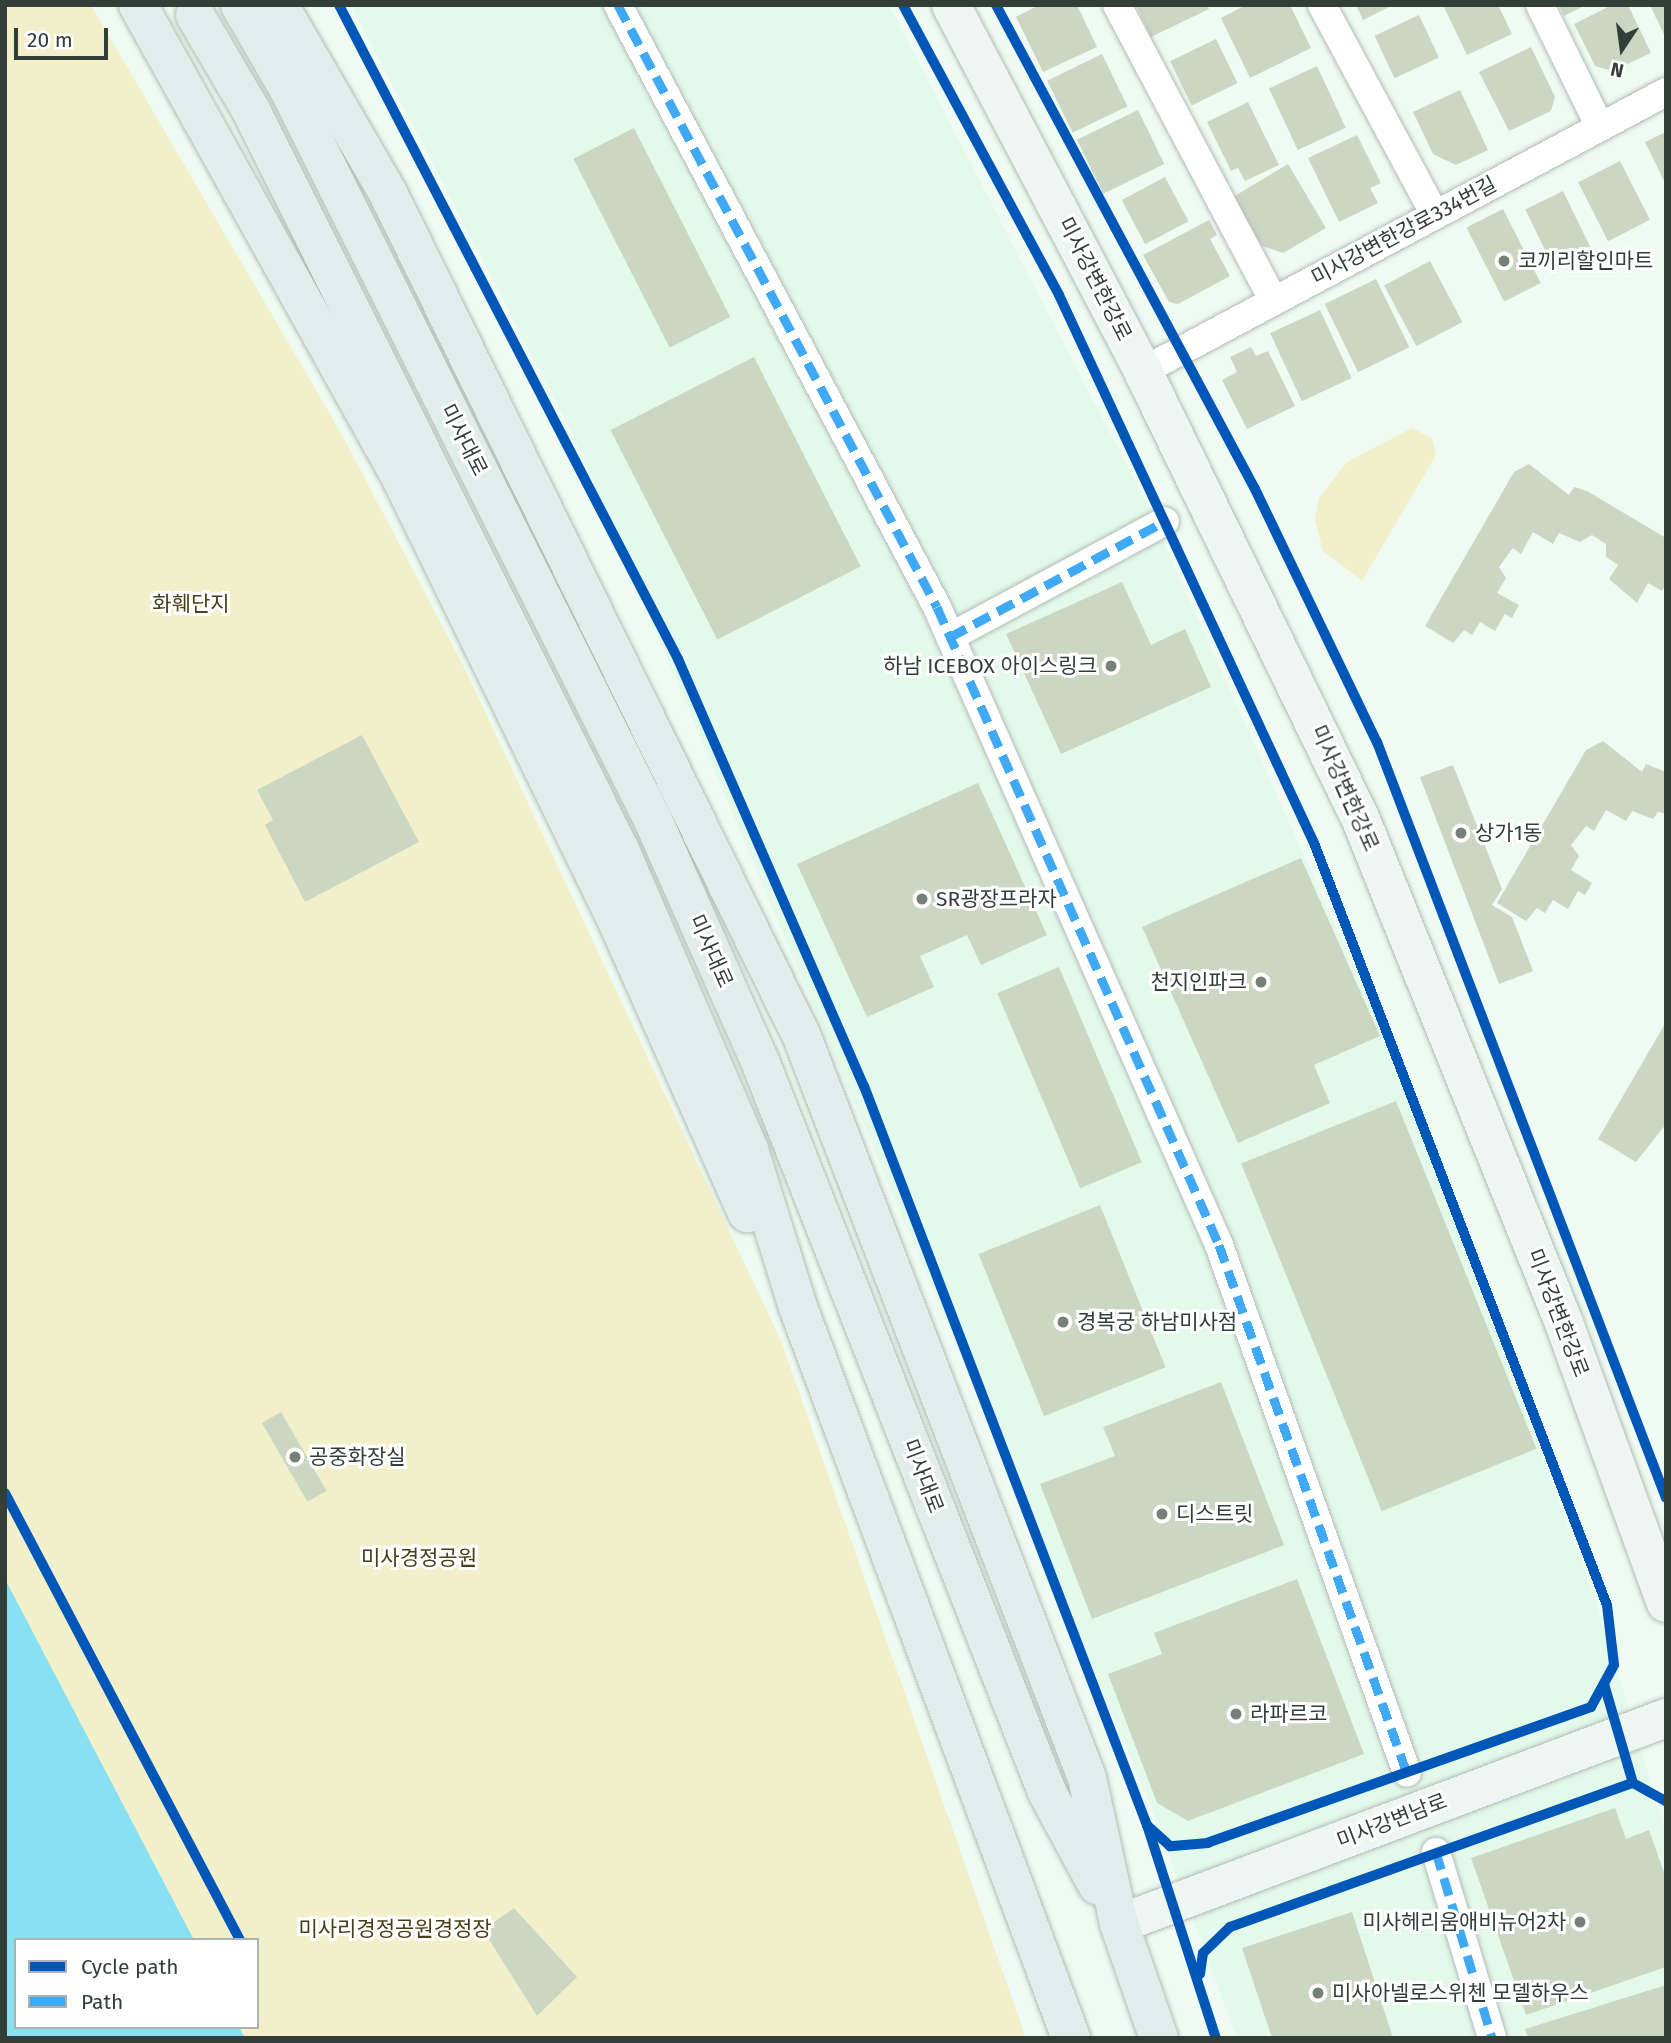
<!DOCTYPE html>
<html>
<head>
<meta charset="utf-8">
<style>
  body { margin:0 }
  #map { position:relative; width:1671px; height:2043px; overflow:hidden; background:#effaf2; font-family:"Fira Sans","Noto Sans KR",sans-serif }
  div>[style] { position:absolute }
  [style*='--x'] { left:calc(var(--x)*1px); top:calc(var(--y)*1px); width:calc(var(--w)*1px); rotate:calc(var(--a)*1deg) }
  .built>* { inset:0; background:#e3f9ea }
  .green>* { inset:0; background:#f2f0cb }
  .water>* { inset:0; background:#88e0f2 }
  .building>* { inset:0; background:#ccd7c3; transform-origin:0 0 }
  .roads { filter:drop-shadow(0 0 2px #b2bcb6) drop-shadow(0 0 2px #b2bcb6) }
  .street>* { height:28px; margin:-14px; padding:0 14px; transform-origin:14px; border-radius:14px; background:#fdfefd }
  .secondary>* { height:38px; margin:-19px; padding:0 19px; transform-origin:19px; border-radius:19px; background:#eef6f4 }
  .primary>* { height:38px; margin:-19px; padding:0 19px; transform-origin:19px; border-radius:19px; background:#e0edeb }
  .quiet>* { height:9px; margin-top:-4.5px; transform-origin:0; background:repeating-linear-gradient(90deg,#3fa9f5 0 18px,transparent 0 27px) }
  .cycleway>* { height:10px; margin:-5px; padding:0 5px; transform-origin:5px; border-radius:5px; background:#0057b8 }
  .dots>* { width:19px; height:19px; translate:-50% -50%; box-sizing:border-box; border:4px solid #fff; border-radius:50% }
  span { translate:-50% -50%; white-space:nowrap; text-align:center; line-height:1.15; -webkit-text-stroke:6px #fff; paint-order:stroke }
  .street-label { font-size:21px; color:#343e38 }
  .poi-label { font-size:21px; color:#343e38 }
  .left { translate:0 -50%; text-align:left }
  .right { translate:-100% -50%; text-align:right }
  .park-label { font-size:21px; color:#483e17 }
  .frame { position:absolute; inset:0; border:7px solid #343e38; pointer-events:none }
  .legend { position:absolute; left:14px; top:1938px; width:245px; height:91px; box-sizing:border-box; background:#fff; border:2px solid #aeb2af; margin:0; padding:9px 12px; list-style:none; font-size:21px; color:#343e38 }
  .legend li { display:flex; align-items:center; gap:14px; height:35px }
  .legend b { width:35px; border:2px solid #aeb2af }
  .north { position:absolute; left:1587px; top:14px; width:70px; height:70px; -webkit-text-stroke:5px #fff; paint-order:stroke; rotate:193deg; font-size:19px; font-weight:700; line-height:28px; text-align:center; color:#343e38 }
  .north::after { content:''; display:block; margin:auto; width:24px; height:32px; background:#343e38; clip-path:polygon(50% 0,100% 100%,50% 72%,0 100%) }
  .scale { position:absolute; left:14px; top:28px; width:94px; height:32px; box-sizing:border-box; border:4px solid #343e38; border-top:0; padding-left:9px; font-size:21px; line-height:24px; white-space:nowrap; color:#343e38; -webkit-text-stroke:5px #fff; paint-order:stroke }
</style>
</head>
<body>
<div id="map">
  <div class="built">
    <div style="clip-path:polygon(351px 5px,889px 5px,1147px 505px,1385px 1037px,1596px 1601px,1666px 1833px,1666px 2038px,1237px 2038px,1153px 1811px,573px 435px)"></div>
  </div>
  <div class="green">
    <div style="clip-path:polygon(evenodd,5px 5px,91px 5px,341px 433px,465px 669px,781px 1341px,1026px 2038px,5px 2038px,5px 5px,16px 1940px,257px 1940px,257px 2027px,16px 2027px,16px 1940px)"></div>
    <div style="clip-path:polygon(1412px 428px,1432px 438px,1436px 455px,1362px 581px,1323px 551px,1315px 519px,1319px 498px,1347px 462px)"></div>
  </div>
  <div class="water">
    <div style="clip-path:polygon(5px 1579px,194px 1940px,16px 1940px,16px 2027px,239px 2027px,245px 2038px,5px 2038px)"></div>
  </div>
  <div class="building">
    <div style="clip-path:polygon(1039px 5px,1077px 5px,1097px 47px,1043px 72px,1016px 17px)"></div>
    <div style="clip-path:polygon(1136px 5px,1207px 5px,1209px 9px,1151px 37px)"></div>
    <div style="clip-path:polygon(1246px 5px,1290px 5px,1311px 48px,1250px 78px,1221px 18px)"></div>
    <div style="clip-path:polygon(1356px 5px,1393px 5px,1363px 20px)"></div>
    <div style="clip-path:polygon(1443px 5px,1498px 5px,1512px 34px,1467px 55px)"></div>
    <div style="clip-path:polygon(1559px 5px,1586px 5px,1564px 16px)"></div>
    <div style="clip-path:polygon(1612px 5px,1628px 5px,1651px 53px,1612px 71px,1595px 66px,1574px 24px)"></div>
    <div style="clip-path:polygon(1650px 5px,1666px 5px,1666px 39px)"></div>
    <div style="left:1419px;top:15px;width:47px;height:49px;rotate:65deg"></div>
    <div style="left:1216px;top:39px;width:49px;height:51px;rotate:64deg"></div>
    <div style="clip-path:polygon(1531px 47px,1555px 97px,1551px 111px,1509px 131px,1479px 72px)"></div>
    <div style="left:1102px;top:54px;width:58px;height:61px;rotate:64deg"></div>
    <div style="left:1317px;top:66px;width:68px;height:53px;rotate:65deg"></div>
    <div style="clip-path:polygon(1460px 90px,1488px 150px,1456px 165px,1433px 154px,1413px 112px)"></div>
    <div style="clip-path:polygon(1248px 102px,1279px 165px,1245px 181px,1238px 168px,1231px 171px,1207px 122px)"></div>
    <div style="left:1138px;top:110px;width:60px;height:68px;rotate:64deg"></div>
    <div style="left:634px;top:128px;width:212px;height:68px;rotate:63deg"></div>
    <div style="clip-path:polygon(1666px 132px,1666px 185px,1645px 142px)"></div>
    <div style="clip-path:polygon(1357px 135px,1381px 183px,1370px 188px,1378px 203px,1339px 222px,1308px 158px)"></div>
    <div style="left:1620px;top:161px;width:66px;height:47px;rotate:63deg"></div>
    <div style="clip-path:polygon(1288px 164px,1326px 228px,1283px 253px,1262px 246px,1233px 197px)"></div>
    <div style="left:1165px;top:177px;width:50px;height:49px;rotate:62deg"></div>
    <div style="left:1563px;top:191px;width:67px;height:42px;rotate:64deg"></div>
    <div style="left:1503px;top:209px;width:83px;height:41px;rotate:63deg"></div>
    <div style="clip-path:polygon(1209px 220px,1217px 235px,1210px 239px,1230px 276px,1178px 304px,1169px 302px,1143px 255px)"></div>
    <div style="left:1430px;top:261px;width:69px;height:52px;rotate:62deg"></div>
    <div style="left:1376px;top:279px;width:76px;height:57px;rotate:64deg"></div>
    <div style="left:1320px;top:310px;width:75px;height:55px;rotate:65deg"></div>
    <div style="clip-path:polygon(1251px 347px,1256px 356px,1268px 351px,1295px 406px,1247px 429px,1222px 380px,1237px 372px,1230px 357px)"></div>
    <div style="left:754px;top:357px;width:235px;height:161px;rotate:63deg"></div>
    <div style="clip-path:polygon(1529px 464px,1569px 495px,1574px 487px,1587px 491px,1666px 538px,1666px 584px,1662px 591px,1648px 583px,1637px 603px,1609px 579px,1618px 565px,1606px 557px,1606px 544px,1592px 535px,1580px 542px,1559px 533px,1553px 544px,1533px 532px,1521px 554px,1513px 548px,1499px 567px,1506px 578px,1497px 593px,1519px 605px,1512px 618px,1505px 614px,1495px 631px,1480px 622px,1472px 635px,1464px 630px,1453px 643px,1425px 626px,1514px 472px)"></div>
    <div style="clip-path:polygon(1122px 582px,1151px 645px,1185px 629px,1211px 687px,1061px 754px,1006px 634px)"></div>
    <div style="clip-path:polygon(362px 735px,419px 842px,305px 902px,265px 825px,273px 820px,257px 790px)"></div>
    <div style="clip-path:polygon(1603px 741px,1642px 772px,1646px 764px,1666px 772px,1666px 814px,1658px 812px,1653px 819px,1632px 811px,1626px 821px,1606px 810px,1594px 831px,1586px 826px,1571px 845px,1579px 856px,1571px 870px,1592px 883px,1585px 895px,1578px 891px,1568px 909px,1553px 900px,1545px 913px,1537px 908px,1526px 921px,1497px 903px,1586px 750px)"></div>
    <div style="clip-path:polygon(1453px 765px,1502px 889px,1492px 905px,1512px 917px,1533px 971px,1499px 984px,1420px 777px)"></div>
    <div style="clip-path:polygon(978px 783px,1047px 935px,981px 965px,967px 935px,920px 956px,934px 987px,867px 1017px,797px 864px)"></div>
    <div style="clip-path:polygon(1301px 858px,1380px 1036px,1314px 1065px,1330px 1103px,1238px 1143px,1142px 927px)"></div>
    <div style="left:1059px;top:967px;width:212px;height:67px;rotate:67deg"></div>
    <div style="clip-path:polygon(1666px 1022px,1666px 1124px,1636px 1162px,1598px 1139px)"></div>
    <div style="left:1396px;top:1101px;width:375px;height:167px;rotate:68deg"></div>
    <div style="left:1100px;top:1205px;width:175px;height:131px;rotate:68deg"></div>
    <div style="clip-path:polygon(1221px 1382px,1284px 1545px,1092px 1619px,1040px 1484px,1115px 1456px,1103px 1427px)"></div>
    <div style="left:281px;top:1412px;width:91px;height:22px;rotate:60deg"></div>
    <div style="clip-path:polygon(1297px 1579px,1364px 1754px,1188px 1821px,1157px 1803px,1108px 1674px,1162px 1654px,1154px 1633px)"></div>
    <div style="clip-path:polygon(1615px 1808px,1626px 1839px,1649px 1830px,1666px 1878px,1666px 1967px,1526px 2015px,1471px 1858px)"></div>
    <div style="clip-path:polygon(514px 1908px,577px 1977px,537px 2016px,483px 1930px)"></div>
    <div style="clip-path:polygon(1352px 1912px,1393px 2038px,1272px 2038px,1242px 1948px)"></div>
    <div style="clip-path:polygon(1666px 1985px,1666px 2038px,1528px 2038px,1525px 2029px)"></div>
  </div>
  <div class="roads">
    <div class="street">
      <div style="--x:618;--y:5;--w:681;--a:62.08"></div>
      <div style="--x:937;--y:607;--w:698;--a:66.15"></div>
      <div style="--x:1219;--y:1245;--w:560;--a:70.4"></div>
      <div style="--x:1117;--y:5;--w:335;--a:62.1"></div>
      <div style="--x:1322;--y:5;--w:238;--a:61.7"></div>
      <div style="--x:1540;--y:5;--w:136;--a:63.8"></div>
      <div style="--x:1143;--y:371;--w:593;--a:-28.08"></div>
      <div style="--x:950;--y:637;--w:244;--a:-28.3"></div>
      <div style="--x:1436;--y:1852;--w:194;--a:73.2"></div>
    </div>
    <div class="secondary">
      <div style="--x:951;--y:5;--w:413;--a:62.3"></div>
      <div style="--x:1143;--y:371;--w:499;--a:64.1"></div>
      <div style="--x:1361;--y:820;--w:542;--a:68.02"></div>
      <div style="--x:1564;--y:1323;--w:298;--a:70"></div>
      <div style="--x:1119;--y:1924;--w:585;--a:-20.64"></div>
    </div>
    <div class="primary">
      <div style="--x:138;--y:5;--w:541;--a:60.92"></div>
      <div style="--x:401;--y:478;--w:493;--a:64"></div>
      <div style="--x:617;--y:921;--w:320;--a:66"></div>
      <div style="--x:240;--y:5;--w:98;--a:60"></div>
      <div style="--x:289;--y:90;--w:816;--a:63.5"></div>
      <div style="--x:653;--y:820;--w:264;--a:66.1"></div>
      <div style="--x:760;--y:1061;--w:785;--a:68.56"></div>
      <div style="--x:1047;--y:1792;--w:106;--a:61.7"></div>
      <div style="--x:279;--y:5;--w:220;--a:59.9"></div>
      <div style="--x:389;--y:195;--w:938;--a:63.87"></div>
      <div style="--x:802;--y:1037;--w:794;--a:68.96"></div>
      <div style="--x:1087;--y:1778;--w:149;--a:77.6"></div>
      <div style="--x:1119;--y:1924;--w:121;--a:70.7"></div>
      <div style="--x:195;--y:15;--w:113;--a:59.6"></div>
      <div style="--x:252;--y:112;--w:825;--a:63.5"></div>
      <div style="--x:620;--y:850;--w:327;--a:66.7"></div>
      <div style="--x:749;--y:1150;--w:164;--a:72.7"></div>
      <div style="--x:798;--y:1307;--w:780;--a:69.52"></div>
    </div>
  </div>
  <div class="quiet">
    <div style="--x:618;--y:5;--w:681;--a:62.08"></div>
    <div style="--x:937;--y:607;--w:698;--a:66.15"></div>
    <div style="--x:1219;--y:1245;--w:560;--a:70.4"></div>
    <div style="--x:950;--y:637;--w:244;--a:-28.3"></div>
    <div style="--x:1436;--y:1852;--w:194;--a:73.2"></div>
  </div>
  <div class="cycleway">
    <div style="--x:339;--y:5;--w:737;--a:62.6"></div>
    <div style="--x:678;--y:659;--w:466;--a:66.5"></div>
    <div style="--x:864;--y:1086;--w:791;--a:69.05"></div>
    <div style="--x:1147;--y:1825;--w:224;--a:72.1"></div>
    <div style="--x:903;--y:5;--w:329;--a:61.7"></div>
    <div style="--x:1059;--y:295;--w:604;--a:65.05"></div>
    <div style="--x:1314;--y:843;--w:816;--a:68.97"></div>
    <div style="--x:1607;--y:1605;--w:60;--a:83.3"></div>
    <div style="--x:1614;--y:1665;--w:48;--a:118.7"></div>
    <div style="--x:1591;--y:1707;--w:406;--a:160.5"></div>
    <div style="--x:1208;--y:1843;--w:38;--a:175"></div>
    <div style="--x:1170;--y:1846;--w:31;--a:-138"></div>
    <div style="--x:996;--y:5;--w:549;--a:61.85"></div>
    <div style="--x:1255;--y:489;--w:281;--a:64.3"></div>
    <div style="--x:1377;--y:742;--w:809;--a:69.08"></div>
    <div style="--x:5;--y:1493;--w:505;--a:62.27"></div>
    <div style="--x:1604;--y:1684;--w:103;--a:73.7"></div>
    <div style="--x:1200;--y:1974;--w:21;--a:-82"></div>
    <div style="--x:1203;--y:1953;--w:37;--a:-44"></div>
    <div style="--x:1230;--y:1927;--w:428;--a:-19.7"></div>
    <div style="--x:1633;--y:1783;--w:38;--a:29"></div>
  </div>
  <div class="dots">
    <div style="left:1504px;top:261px;background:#758079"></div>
    <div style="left:1111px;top:666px;background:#758079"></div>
    <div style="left:1461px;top:833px;background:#758079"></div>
    <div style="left:922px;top:899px;background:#758079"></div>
    <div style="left:1261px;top:982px;background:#758079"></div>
    <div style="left:1063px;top:1322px;background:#758079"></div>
    <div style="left:295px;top:1457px;background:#758079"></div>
    <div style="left:1162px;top:1514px;background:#758079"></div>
    <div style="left:1236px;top:1714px;background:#758079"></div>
    <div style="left:1580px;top:1922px;background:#758079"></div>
    <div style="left:1318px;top:1993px;background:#758079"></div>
  </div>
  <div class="street-label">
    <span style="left:1404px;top:231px;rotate:-28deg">미사강변한강로334번길</span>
    <span style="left:1095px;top:279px;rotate:63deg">미사강변한강로</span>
    <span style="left:464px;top:440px;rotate:63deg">미사대로</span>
    <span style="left:1345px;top:788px;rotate:66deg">미사강변한강로</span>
    <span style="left:711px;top:951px;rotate:66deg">미사대로</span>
    <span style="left:1558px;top:1313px;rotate:69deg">미사강변한강로</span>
    <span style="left:923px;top:1476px;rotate:69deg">미사대로</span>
    <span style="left:1392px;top:1821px;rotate:-21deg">미사강변남로</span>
  </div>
  <div class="poi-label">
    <span class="left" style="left:1518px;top:261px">코끼리할인마트</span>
    <span class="right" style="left:1097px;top:666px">하남 ICEBOX 아이스링크</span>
    <span class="left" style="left:1475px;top:833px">상가1동</span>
    <span class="left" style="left:936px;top:899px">SR광장프라자</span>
    <span class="right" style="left:1247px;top:982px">천지인파크</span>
    <span class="left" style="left:1077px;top:1322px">경복궁 하남미사점</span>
    <span class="left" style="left:309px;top:1457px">공중화장실</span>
    <span class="left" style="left:1176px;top:1514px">디스트릿</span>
    <span class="left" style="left:1250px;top:1714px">라파르코</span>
    <span class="right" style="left:1566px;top:1922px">미사헤리움애비뉴어2차</span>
    <span class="left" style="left:1332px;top:1993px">미사아넬로스위첸 모델하우스</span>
  </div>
  <div class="park-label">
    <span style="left:191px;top:604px">화훼단지</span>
    <span style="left:419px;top:1558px">미사경정공원</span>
    <span style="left:395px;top:1929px">미사리경정공원경정장</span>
  </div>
  <div class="frame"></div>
  <ul class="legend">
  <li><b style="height:9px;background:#0057b8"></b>Cycle path</li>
  <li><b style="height:9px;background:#3fa9f5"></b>Path</li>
  </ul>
  <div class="north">N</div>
  <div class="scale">20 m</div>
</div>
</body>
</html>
